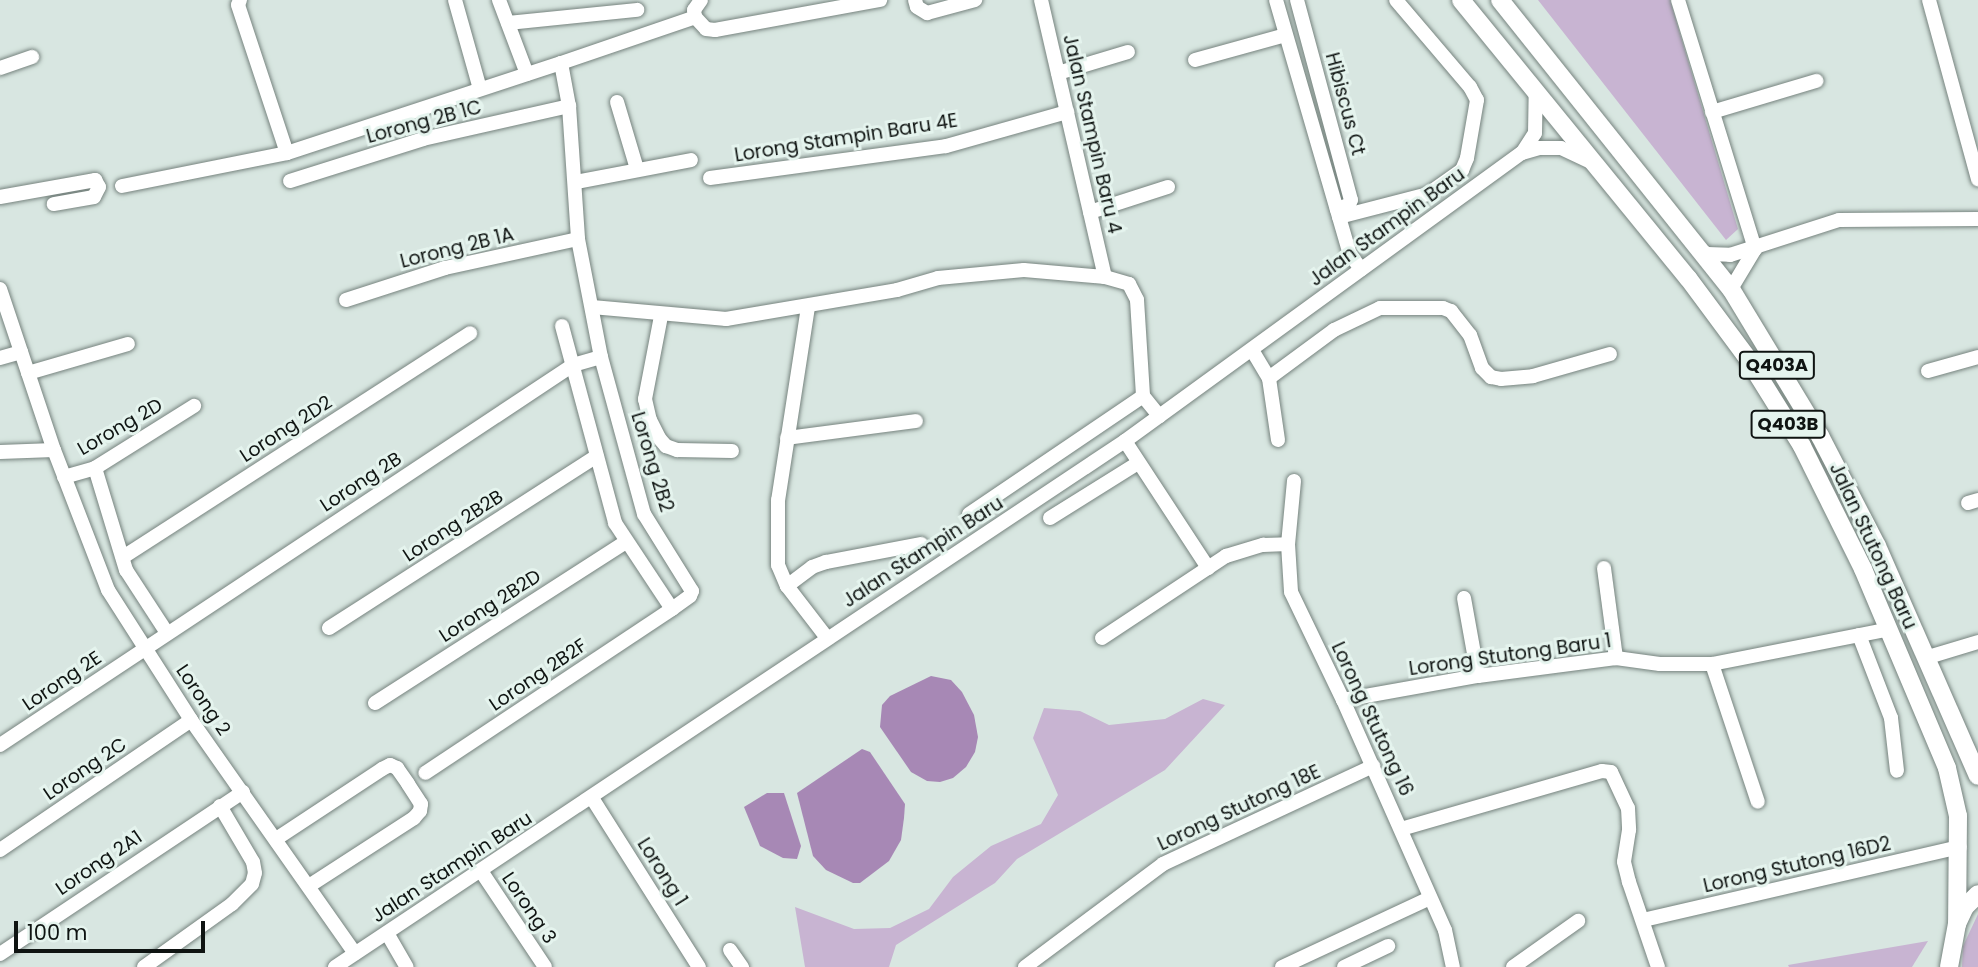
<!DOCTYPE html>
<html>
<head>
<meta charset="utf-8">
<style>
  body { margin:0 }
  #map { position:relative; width:1978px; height:967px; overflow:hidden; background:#d8e6e1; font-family:Poppins,sans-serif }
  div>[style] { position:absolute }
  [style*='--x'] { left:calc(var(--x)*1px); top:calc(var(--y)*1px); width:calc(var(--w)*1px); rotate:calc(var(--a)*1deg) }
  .green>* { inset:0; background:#c8b4d2 }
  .water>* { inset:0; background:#a788b5 }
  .roads { filter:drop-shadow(0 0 2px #76837e) drop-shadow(0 0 2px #76837e) }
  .minor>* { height:14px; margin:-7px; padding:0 7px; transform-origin:7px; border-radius:7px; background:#fff }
  .major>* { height:18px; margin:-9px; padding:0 9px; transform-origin:9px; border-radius:9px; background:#fff }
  span { translate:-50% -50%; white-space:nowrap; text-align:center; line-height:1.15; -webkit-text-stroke:6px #e5f4ee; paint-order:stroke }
  .shield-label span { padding:2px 5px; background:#e5f4ee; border:2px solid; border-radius:5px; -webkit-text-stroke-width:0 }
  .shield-label { font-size:18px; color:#0f1412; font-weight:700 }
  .street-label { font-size:19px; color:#0f1412 }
  .scale { position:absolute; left:14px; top:921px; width:191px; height:32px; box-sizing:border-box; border:4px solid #0f1412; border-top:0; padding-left:9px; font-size:21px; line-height:24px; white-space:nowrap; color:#0f1412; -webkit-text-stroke:5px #e5f4ee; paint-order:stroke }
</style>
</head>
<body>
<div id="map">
  <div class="green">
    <div style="clip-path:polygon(1538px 0,1670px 0,1738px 229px,1726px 240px)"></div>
    <div style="clip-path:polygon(1203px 699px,1225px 705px,1165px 770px,1017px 859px,995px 883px,896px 945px,889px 967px,805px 967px,795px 907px,854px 929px,890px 928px,929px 909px,953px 877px,991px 846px,1041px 824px,1058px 795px,1033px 738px,1044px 708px,1080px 711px,1109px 725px,1165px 719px)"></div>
    <div style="clip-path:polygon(1978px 914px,1978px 967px,1962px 967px,1963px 946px)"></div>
    <div style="clip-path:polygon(1928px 941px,1912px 967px,1789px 967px,1788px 965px)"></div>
  </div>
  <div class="water">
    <div style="clip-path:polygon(931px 676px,951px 680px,962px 692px,974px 715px,978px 737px,975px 752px,966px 767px,953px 778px,940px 782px,927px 781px,911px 772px,880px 727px,882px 705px,890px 696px)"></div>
    <div style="clip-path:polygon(862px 749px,870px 752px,905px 804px,904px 818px,901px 840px,889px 861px,860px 883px,853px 883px,826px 870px,813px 856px,797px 793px)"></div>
    <div style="clip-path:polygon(767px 793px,784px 793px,801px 846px,797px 859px,783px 858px,760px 846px,744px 807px)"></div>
  </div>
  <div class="roads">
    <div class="minor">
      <div style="--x:240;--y:0;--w:5;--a:112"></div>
      <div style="--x:238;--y:5;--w:156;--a:71.7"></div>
      <div style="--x:287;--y:153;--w:288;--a:-18.2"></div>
      <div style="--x:561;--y:63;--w:44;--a:79.5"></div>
      <div style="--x:569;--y:106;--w:133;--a:86.1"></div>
      <div style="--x:578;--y:239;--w:120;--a:79"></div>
      <div style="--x:601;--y:357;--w:163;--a:74.7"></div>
      <div style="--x:644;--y:514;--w:91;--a:58.1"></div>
      <div style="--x:692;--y:591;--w:5;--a:112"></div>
      <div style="--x:690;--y:596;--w:22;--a:144"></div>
      <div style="--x:672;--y:609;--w:296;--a:146.4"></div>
      <div style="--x:455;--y:0;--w:92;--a:74.3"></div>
      <div style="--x:499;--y:0;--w:79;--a:69.3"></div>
      <div style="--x:915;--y:0;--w:7;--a:74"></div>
      <div style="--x:917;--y:7;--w:12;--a:31"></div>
      <div style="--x:927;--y:13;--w:50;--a:-15.2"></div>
      <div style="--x:1041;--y:0;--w:284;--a:77"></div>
      <div style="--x:1276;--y:0;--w:265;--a:73.8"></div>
      <div style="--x:1350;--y:254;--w:19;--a:54"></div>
      <div style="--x:1297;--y:0;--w:207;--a:74.9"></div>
      <div style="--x:1351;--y:200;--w:5;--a:112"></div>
      <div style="--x:1349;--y:205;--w:13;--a:162"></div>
      <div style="--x:1678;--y:0;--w:261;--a:72.8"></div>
      <div style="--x:1929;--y:0;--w:186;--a:74.7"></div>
      <div style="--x:695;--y:17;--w:16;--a:47"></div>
      <div style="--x:706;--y:29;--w:9;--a:6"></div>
      <div style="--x:715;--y:30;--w:168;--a:-10.3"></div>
      <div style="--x:695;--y:17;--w:7;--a:-98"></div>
      <div style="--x:694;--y:10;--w:12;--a:-55"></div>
      <div style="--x:508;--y:23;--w:130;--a:-5.8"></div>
      <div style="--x:1195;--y:60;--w:94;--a:-15.4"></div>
      <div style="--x:561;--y:63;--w:142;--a:-18.9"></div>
      <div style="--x:0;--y:68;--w:34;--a:-19"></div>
      <div style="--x:1058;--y:73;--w:73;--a:-16.7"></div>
      <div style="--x:617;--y:102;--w:70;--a:73.4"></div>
      <div style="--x:1712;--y:112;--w:109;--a:-16.6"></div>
      <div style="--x:1522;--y:153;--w:24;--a:-57"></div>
      <div style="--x:1535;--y:133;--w:39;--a:-89"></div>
      <div style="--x:710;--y:178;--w:238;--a:-7.7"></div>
      <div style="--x:946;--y:146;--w:126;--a:-15.7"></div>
      <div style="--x:290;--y:181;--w:139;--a:-17.5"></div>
      <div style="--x:423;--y:139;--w:150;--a:-12.7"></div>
      <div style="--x:576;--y:182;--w:117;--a:-10.8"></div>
      <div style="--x:122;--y:186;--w:168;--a:-11.3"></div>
      <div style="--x:0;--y:197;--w:97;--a:-10.1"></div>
      <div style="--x:95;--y:180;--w:8;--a:60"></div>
      <div style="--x:99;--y:187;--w:11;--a:117"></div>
      <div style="--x:94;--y:197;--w:41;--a:170.1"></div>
      <div style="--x:1090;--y:212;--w:82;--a:-17.8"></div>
      <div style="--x:1339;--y:217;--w:92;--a:-14.5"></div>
      <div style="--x:1428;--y:194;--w:42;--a:-35.2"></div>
      <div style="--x:1462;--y:170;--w:13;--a:-67"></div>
      <div style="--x:1467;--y:158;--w:59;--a:-80.2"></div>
      <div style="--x:1477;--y:100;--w:15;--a:-118"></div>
      <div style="--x:1470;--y:87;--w:114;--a:-130.4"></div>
      <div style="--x:1699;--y:249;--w:9;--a:32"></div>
      <div style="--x:1707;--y:254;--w:23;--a:2"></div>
      <div style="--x:1730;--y:255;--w:114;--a:-17.8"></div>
      <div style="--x:1839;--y:220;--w:139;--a:-0.4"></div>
      <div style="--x:0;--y:289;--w:170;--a:71.5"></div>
      <div style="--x:54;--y:450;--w:150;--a:68.9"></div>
      <div style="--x:108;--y:590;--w:154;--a:57.4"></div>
      <div style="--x:191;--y:720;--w:285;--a:54.9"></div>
      <div style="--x:1731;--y:289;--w:47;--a:-59"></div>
      <div style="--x:346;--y:300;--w:104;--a:-17.9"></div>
      <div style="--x:445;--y:268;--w:136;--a:-12.3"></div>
      <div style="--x:592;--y:307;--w:135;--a:5.1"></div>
      <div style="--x:726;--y:319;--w:173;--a:-9.6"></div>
      <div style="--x:897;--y:290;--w:43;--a:-16.3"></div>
      <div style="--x:938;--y:278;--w:86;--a:-5.3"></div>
      <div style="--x:1024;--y:270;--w:81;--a:4.9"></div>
      <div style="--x:1105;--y:277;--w:25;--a:16"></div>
      <div style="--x:1129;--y:284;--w:18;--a:63"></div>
      <div style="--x:1137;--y:300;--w:96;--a:86.4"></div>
      <div style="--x:1143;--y:396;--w:26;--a:51"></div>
      <div style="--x:808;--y:307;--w:195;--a:98.8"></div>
      <div style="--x:778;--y:500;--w:65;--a:90"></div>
      <div style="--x:778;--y:565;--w:23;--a:67"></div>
      <div style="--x:787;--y:586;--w:66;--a:52.4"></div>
      <div style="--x:661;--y:316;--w:85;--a:100.9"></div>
      <div style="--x:645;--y:399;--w:22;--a:77"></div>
      <div style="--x:650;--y:420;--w:20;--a:63"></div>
      <div style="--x:659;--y:438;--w:11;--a:49"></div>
      <div style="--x:666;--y:446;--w:12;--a:20"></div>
      <div style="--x:677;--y:450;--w:55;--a:1"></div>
      <div style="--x:562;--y:326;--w:204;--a:74.9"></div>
      <div style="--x:615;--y:523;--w:103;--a:56.5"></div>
      <div style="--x:1252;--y:350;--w:33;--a:59"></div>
      <div style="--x:0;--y:358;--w:22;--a:-16"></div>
      <div style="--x:1928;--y:371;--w:52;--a:-15.6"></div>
      <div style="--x:28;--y:373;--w:104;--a:-16.2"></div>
      <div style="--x:787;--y:438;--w:130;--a:-7.5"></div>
      <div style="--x:1278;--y:440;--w:63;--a:-98.3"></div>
      <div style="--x:1269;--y:378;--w:81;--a:-36.4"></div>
      <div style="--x:1334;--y:330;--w:51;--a:-25.6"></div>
      <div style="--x:1380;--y:308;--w:63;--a:0"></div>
      <div style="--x:1443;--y:308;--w:9;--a:21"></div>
      <div style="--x:1451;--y:311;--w:31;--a:52"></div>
      <div style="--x:1470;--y:335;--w:35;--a:70"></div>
      <div style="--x:1482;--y:368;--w:13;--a:45"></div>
      <div style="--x:1491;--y:377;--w:10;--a:11"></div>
      <div style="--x:1501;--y:379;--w:32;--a:-5"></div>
      <div style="--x:1533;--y:376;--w:80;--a:-15.9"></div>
      <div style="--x:1125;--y:441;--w:152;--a:56.8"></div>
      <div style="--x:0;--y:452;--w:54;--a:-2.1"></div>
      <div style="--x:95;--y:468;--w:107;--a:73.1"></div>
      <div style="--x:126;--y:570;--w:75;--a:56.9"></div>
      <div style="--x:64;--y:477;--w:32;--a:-16"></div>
      <div style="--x:95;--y:468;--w:117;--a:-32.1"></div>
      <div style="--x:1294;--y:481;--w:63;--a:95.4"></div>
      <div style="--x:1288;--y:544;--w:48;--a:86.4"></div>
      <div style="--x:1291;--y:592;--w:120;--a:64.3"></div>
      <div style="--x:1343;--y:700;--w:252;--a:66.1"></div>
      <div style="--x:1445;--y:930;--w:38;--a:78"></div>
      <div style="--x:1968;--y:503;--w:10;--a:-17"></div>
      <div style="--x:969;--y:514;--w:210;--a:-34.1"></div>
      <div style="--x:1050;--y:518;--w:104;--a:-32"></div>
      <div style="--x:123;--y:557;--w:413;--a:-32.8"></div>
      <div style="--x:1604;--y:568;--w:91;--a:82.4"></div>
      <div style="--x:787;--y:586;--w:31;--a:-37"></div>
      <div style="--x:812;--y:567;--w:15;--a:-20"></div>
      <div style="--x:826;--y:562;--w:97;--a:-10.7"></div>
      <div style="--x:1464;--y:598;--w:79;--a:79.8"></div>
      <div style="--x:329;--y:628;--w:318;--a:-32.7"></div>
      <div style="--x:1859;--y:635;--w:89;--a:68.9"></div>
      <div style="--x:1891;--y:718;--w:53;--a:83.5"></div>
      <div style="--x:1102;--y:638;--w:149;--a:-33.5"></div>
      <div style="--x:1226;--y:556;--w:39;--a:-17"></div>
      <div style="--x:1263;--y:545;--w:25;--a:-2"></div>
      <div style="--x:1925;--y:658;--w:55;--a:-16.8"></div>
      <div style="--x:1712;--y:664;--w:145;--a:71.6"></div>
      <div style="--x:1343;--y:700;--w:137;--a:-10.1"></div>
      <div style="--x:1478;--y:676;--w:139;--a:-7.4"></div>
      <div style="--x:1616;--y:658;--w:44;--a:7.8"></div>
      <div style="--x:1660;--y:664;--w:52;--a:0"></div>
      <div style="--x:1712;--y:664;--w:181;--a:-11.1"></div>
      <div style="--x:375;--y:703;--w:298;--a:-32.7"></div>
      <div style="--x:0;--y:745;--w:688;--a:-33.55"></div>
      <div style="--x:573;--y:365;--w:29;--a:-16"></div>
      <div style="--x:592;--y:798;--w:200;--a:57.7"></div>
      <div style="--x:1401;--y:829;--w:209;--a:-16.1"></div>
      <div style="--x:1602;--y:771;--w:9;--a:6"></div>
      <div style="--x:1611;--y:772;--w:40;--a:65"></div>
      <div style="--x:1628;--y:808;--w:22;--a:87"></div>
      <div style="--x:1629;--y:830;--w:32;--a:99"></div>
      <div style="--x:1624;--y:862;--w:21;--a:76"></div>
      <div style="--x:1629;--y:882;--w:90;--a:71.2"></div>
      <div style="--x:276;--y:839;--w:127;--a:-33.4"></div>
      <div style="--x:382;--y:769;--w:9;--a:-27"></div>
      <div style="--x:390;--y:765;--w:8;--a:23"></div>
      <div style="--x:397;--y:768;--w:19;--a:55"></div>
      <div style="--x:408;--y:784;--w:24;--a:57"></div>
      <div style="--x:421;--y:804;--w:7;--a:98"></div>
      <div style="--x:420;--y:811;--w:9;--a:131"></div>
      <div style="--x:414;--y:818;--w:125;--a:147.1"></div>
      <div style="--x:0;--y:850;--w:231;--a:-34.2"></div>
      <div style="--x:481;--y:871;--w:115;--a:56.3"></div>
      <div style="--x:1643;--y:920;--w:325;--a:-13"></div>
      <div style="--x:387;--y:933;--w:39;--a:60"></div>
      <div style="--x:730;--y:950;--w:21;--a:55"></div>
      <div style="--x:0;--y:954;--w:292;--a:-33.7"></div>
      <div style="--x:144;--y:967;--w:108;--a:-35.6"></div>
      <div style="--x:232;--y:904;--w:28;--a:-45"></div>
      <div style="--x:252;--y:884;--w:11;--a:-75"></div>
      <div style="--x:255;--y:873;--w:11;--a:-100"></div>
      <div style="--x:253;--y:862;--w:65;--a:-120.5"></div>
      <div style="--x:335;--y:967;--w:949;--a:-33.66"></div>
      <div style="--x:1125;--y:441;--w:490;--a:-36"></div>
      <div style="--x:1522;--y:153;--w:18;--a:-16"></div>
      <div style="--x:1539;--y:148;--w:22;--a:0"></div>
      <div style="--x:1561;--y:148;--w:31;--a:25"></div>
      <div style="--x:1025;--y:967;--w:172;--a:-36.7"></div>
      <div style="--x:1163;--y:864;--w:232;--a:-25"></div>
      <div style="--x:1282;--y:967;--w:163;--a:-25"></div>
      <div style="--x:1344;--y:967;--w:49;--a:-25.5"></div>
      <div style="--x:1513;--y:967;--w:80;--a:-35.3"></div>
    </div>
    <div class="major">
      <div style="--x:1461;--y:0;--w:359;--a:50.8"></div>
      <div style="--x:1688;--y:278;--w:97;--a:53.4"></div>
      <div style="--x:1746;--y:356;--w:106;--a:58.1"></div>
      <div style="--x:1802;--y:446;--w:137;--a:63.6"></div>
      <div style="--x:1863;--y:569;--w:216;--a:67.1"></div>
      <div style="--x:1947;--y:768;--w:49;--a:77.1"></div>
      <div style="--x:1958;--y:816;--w:108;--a:90.5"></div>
      <div style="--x:1500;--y:0;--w:370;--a:51.4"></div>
      <div style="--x:1731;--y:289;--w:172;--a:58.8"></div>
      <div style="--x:1820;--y:436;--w:124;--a:62.6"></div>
      <div style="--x:1877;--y:546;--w:251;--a:66.3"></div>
      <div style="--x:1949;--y:967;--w:44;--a:-79.5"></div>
      <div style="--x:1957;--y:924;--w:19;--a:-65"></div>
      <div style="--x:1965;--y:907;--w:18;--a:-45"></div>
    </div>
  </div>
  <div class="shield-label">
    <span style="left:1777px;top:365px">Q403A</span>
    <span style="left:1788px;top:424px">Q403B</span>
  </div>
  <div class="street-label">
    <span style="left:1345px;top:104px;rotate:75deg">Hibiscus Ct</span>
    <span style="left:424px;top:122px;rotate:-15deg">Lorong 2B 1C</span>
    <span style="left:1092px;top:134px;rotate:77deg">Jalan Stampin Baru 4</span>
    <span style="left:846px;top:138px;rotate:-9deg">Lorong Stampin Baru 4E</span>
    <span style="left:1387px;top:227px;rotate:-36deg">Jalan Stampin Baru</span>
    <span style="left:457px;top:248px;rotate:-14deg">Lorong 2B 1A</span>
    <span style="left:120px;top:427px;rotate:-30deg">Lorong 2D</span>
    <span style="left:286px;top:429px;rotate:-33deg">Lorong 2D2</span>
    <span style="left:652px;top:462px;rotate:73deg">Lorong 2B2</span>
    <span style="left:361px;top:482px;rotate:-33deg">Lorong 2B</span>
    <span style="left:453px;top:526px;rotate:-33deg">Lorong 2B2B</span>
    <span style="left:1873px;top:546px;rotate:65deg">Jalan Stutong Baru</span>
    <span style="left:923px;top:552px;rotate:-33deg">Jalan Stampin Baru</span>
    <span style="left:490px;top:606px;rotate:-33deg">Lorong 2B2D</span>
    <span style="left:1510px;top:655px;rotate:-8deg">Lorong Stutong Baru 1</span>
    <span style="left:538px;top:675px;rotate:-34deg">Lorong 2B2F</span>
    <span style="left:62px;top:681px;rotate:-34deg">Lorong 2E</span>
    <span style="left:203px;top:700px;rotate:56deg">Lorong 2</span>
    <span style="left:1372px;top:719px;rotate:65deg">Lorong Stutong 16</span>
    <span style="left:85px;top:769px;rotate:-34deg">Lorong 2C</span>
    <span style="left:1239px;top:808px;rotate:-25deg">Lorong Stutong 18E</span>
    <span style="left:99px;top:863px;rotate:-34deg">Lorong 2A1</span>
    <span style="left:1797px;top:865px;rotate:-13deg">Lorong Stutong 16D2</span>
    <span style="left:452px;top:867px;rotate:-33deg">Jalan Stampin Baru</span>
    <span style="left:662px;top:872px;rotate:58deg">Lorong 1</span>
    <span style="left:529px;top:908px;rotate:56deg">Lorong 3</span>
  </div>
  <div class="scale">100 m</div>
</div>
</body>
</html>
